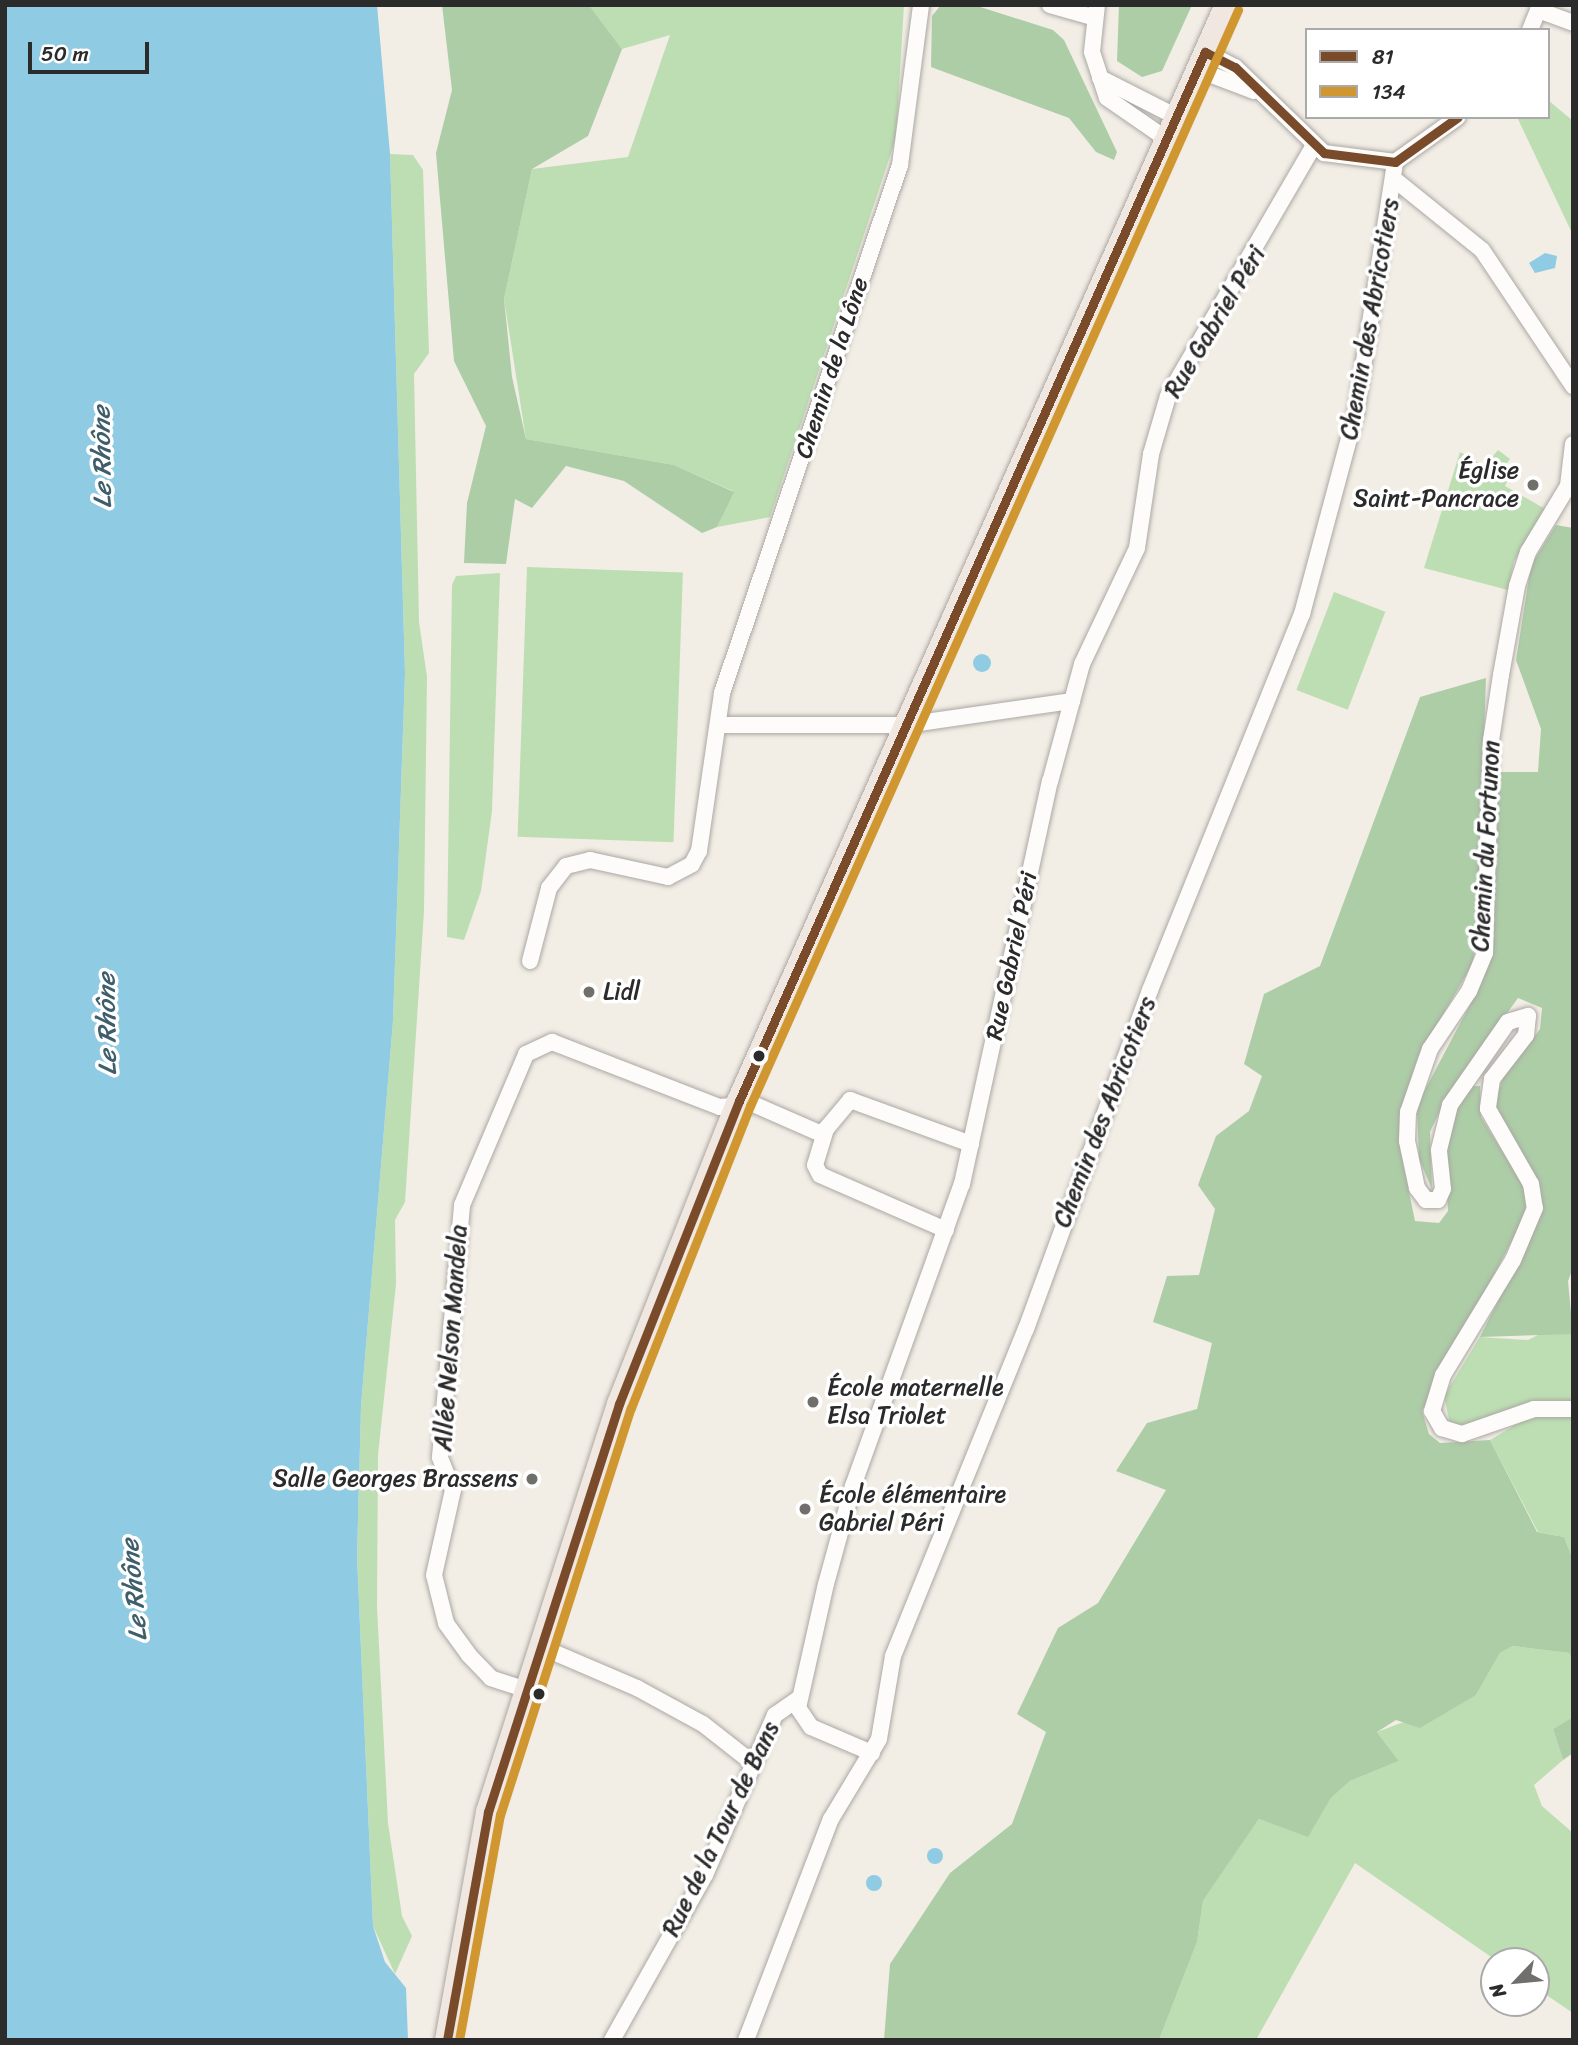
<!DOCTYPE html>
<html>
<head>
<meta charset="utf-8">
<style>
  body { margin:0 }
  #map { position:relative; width:1578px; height:2045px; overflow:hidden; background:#f2ede5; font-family:Sriracha,sans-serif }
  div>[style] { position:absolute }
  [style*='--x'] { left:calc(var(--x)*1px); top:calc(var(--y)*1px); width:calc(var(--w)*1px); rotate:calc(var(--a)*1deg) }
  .green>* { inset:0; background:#bddeb2; transform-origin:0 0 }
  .forest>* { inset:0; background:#adcda7 }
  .water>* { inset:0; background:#8fcbe2 }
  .round { border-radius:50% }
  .roads { filter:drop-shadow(0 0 2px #aaa8a3) drop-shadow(0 0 2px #aaa8a3) }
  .street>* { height:16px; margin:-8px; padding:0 8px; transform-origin:8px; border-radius:8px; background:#fdfcfb }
  .primary>* { height:24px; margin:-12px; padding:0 12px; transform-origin:12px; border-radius:12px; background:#efe7e0 }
  .bus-1>* { height:9px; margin:-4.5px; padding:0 4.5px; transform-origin:4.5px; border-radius:4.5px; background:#7a4b2a }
  .bus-2>* { height:9px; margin:-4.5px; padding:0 4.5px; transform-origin:4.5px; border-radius:4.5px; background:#d09731 }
  .dots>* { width:19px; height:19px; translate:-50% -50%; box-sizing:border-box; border:4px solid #fff; border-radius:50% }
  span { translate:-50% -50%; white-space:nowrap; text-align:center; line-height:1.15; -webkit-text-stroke:7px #fff; paint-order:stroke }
  .street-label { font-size:24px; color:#2b2b2b }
  .poi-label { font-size:24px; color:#2b2b2b }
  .right { translate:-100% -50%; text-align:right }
  .left { translate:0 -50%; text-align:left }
  .water-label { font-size:26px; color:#3f5e6b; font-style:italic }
  .frame { position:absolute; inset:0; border:7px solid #2b2b2b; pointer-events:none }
  .legend { position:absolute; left:1305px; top:28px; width:245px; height:91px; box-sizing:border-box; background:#fff; border:2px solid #aaa; margin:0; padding:9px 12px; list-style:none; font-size:21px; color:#2b2b2b }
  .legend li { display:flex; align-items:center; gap:14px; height:35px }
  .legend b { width:35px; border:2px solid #aaa }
  .north { position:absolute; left:1480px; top:1947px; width:70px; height:70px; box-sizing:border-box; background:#fff; border:2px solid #aaa; border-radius:50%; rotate:244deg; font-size:19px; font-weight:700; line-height:28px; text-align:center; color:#2b2b2b }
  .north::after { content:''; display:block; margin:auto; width:24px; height:32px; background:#716f6c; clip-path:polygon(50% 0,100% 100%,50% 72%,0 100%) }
  .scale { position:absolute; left:28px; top:42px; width:121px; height:32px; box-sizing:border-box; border:4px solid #2b2b2b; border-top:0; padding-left:9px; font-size:21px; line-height:24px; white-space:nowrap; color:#2b2b2b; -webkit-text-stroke:5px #fff; paint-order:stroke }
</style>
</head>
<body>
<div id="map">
  <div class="green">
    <div style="clip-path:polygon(589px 5px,904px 5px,896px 138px,770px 517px,717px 527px,733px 491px,674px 465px,526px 439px,504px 299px,532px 169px,628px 157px,670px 35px,622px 49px)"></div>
    <div style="clip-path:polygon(1548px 100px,1573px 121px,1573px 235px,1517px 117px,1548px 117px)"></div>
    <div style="clip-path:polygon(390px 154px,413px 155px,423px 170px,429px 353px,414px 374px,419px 622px,427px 677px,424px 911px,405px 1202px,395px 1220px,396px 1284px,378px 1455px,377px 1607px,388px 1823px,402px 1916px,412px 1936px,395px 1974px,373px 1926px,357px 1557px,361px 1406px,393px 1021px,405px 673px)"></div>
    <div style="clip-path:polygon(1498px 450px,1510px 459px,1500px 472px,1509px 477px,1505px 486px,1547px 510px,1514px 561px,1508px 590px,1424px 568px,1460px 452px,1485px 466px)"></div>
    <div style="left:527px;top:567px;width:156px;height:270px;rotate:2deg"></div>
    <div style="clip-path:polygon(500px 573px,492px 811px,481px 891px,464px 940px,447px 937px,452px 585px,456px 576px)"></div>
    <div style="left:1334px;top:592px;width:55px;height:105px;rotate:21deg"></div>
    <div style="clip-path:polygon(1544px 1332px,1573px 1334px,1573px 1402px,1462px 1427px,1450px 1424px,1444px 1396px,1480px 1337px,1528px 1340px)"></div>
    <div style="clip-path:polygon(1573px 1414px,1573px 1559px,1564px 1537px,1538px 1532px,1490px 1440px,1527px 1418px)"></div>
    <div style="clip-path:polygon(1513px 1646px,1569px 1653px,1573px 1661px,1573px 1717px,1553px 1729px,1563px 1760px,1534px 1785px,1542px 1806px,1573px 1833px,1573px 2013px,1536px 1988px,1536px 1961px,1497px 1961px,1355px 1863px,1256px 2040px,1159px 2040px,1197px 1942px,1203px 1901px,1259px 1819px,1308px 1836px,1331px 1798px,1350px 1781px,1399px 1761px,1377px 1732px,1476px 1695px,1500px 1653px)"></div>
  </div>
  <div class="forest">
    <div style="clip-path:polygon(442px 5px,589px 5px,622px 49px,588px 136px,532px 169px,504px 299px,512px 377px,526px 439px,674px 465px,734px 492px,717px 527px,702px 533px,624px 481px,566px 466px,532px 508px,515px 499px,506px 564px,464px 563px,467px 503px,486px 426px,454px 361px,436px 153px,452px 90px)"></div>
    <div style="clip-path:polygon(941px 5px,974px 5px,1053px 30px,1064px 40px,1117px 152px,1114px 160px,1096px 152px,1069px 118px,931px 67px,932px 16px)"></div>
    <div style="clip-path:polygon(1119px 5px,1192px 5px,1162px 71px,1142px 77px,1117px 61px)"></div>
    <div style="clip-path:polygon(1556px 525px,1573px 528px,1573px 1268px,1568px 1281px,1573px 1334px,1480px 1337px,1541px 1215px,1541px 1199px,1499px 1123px,1495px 1102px,1503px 1077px,1540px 1029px,1542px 1008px,1518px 998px,1446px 1098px,1430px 1132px,1432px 1189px,1419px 1159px,1417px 1105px,1482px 982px,1490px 951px,1493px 772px,1538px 772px,1541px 729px,1516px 660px,1531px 565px)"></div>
    <div style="clip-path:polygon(1486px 678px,1477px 942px,1472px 965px,1418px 1057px,1401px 1111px,1399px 1143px,1415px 1221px,1439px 1223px,1448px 1211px,1445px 1150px,1453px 1110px,1468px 1086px,1480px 1086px,1481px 1117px,1525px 1188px,1526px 1214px,1422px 1411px,1429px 1434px,1440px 1443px,1490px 1440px,1537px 1532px,1564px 1537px,1573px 1559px,1573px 1661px,1569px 1653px,1513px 1646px,1500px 1653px,1476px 1695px,1420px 1728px,1396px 1720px,1377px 1732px,1399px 1761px,1350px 1781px,1331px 1798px,1308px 1837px,1259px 1819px,1203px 1901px,1197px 1942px,1159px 2040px,884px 2040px,890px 1964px,950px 1873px,1012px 1824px,1046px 1732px,1017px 1714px,1058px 1628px,1098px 1603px,1166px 1490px,1116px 1471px,1147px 1423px,1197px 1409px,1212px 1343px,1153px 1322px,1167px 1276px,1199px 1275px,1215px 1209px,1198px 1185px,1216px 1136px,1249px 1111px,1262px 1076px,1244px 1064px,1264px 994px,1320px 966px,1420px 697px)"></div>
    <div style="clip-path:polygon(1573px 1717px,1573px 1753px,1563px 1760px,1553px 1729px)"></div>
  </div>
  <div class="water">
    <div style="clip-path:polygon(5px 5px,377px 5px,390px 154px,405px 673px,393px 1021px,361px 1406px,357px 1557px,373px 1926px,385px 1962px,406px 1988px,408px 2040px,5px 2040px)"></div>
    <div style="clip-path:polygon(1545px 253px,1557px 256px,1555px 268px,1535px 273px,1529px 263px)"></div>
    <div class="round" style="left:973px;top:654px;width:18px;height:18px"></div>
    <div class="round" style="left:927px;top:1848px;width:16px;height:16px"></div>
    <div class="round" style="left:866px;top:1875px;width:16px;height:16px"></div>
  </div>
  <div class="roads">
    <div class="street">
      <div style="--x:1050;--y:5;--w:44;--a:15.9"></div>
      <div style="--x:1097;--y:5;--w:47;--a:96.1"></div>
      <div style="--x:1092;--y:52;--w:48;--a:71.9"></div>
      <div style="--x:1107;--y:98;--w:70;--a:34.6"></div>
      <div style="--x:1538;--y:10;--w:37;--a:20"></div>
      <div style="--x:1530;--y:30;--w:27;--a:-68"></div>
      <div style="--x:1205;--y:52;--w:34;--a:27"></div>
      <div style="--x:1235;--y:67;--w:124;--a:44"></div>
      <div style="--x:1324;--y:153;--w:72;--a:7.2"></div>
      <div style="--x:1395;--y:162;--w:77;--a:-35.5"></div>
      <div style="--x:1196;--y:69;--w:62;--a:20.8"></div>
      <div style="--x:1100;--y:78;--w:84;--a:26.9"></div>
      <div style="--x:1394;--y:179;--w:113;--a:38.9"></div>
      <div style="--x:1482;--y:250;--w:164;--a:56.2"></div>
      <div style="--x:1573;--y:444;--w:42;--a:96.8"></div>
      <div style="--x:1568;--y:486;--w:77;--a:121.2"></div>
      <div style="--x:1528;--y:552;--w:36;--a:108"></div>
      <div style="--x:1517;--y:586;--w:90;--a:100.2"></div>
      <div style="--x:1501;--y:675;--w:66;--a:98.7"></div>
      <div style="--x:1491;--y:740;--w:213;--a:91.6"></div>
      <div style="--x:1485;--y:953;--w:41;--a:112.8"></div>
      <div style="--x:1469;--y:991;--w:70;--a:123.9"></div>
      <div style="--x:1430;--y:1049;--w:67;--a:109.2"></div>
      <div style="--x:1408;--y:1112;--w:29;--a:92"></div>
      <div style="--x:1407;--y:1141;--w:48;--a:78"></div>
      <div style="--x:1417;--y:1188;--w:15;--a:53"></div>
      <div style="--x:1426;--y:1200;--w:12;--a:0"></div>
      <div style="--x:1438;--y:1200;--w:12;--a:-66"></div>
      <div style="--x:1443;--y:1189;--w:39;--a:-96"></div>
      <div style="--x:1439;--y:1150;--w:46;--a:-76.3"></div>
      <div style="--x:1450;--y:1105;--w:101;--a:-55.1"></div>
      <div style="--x:1508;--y:1022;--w:21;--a:-17"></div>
      <div style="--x:1528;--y:1016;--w:19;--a:96"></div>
      <div style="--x:1526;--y:1035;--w:56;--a:127.7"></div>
      <div style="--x:1492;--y:1079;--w:30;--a:98"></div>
      <div style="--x:1488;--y:1109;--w:86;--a:60.2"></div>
      <div style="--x:1531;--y:1184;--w:24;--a:81"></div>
      <div style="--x:1535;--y:1208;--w:56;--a:112.9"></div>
      <div style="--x:1513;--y:1260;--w:135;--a:121.3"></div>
      <div style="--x:1443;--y:1375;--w:38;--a:107"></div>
      <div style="--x:1432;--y:1411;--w:20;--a:60"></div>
      <div style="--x:1442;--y:1428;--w:21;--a:17"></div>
      <div style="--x:1462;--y:1434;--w:76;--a:-19.1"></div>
      <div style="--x:1534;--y:1409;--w:39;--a:0"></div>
      <div style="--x:718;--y:725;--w:187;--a:0"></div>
      <div style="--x:905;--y:725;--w:169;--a:-8.2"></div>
      <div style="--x:530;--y:961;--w:75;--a:-75.4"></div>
      <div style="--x:549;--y:888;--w:28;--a:-52"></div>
      <div style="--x:566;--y:866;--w:25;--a:-14"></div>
      <div style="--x:590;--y:860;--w:80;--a:12.3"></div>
      <div style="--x:668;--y:877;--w:27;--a:-28"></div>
      <div style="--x:692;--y:864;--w:15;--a:-62"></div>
      <div style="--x:699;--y:851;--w:160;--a:-81.7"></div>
      <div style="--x:722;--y:693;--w:557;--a:-71.37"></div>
      <div style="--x:900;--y:165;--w:161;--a:-82.5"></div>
      <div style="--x:946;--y:1230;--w:137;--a:-156.4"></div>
      <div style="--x:820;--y:1175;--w:11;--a:-117"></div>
      <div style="--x:815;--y:1165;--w:38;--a:-73"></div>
      <div style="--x:826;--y:1129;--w:38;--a:-50"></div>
      <div style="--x:850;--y:1100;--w:129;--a:20"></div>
      <div style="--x:539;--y:1646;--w:107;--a:23.2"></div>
      <div style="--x:637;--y:1688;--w:75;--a:28.6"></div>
      <div style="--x:703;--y:1724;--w:65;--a:38.1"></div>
      <div style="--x:527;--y:1690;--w:38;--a:-162"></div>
      <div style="--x:491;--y:1678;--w:32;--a:-134"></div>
      <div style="--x:469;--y:1655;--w:39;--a:-126"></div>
      <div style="--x:446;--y:1623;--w:49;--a:-104"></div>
      <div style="--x:434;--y:1575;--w:87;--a:-77.4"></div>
      <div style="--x:453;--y:1490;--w:35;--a:-112"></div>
      <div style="--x:440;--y:1457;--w:253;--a:-85"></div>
      <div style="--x:462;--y:1205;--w:164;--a:-67"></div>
      <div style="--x:526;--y:1054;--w:29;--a:-25"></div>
      <div style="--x:552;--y:1042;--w:180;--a:21.2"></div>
      <div style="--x:720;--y:1107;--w:33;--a:-5"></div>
      <div style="--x:753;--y:1104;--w:77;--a:23.6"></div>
      <div style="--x:872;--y:1753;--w:66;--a:-156.9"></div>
      <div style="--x:811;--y:1727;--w:23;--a:-124"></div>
      <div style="--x:798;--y:1708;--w:127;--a:-77.3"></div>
      <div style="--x:826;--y:1584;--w:102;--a:-74.6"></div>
      <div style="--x:853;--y:1486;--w:321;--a:-70.2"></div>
      <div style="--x:962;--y:1184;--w:412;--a:-77.7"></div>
      <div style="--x:1050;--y:782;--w:122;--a:-74.8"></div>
      <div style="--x:1082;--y:664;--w:128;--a:-64.6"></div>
      <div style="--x:1137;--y:548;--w:95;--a:-81.5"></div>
      <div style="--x:1151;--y:454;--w:60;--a:-73.7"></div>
      <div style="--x:1168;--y:396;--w:288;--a:-59.8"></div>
      <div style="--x:612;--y:2040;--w:189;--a:-60.6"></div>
      <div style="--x:705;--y:1875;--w:175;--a:-66.4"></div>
      <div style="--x:775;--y:1715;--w:28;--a:-35"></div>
      <div style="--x:746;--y:2040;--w:237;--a:-69"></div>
      <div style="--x:831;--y:1819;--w:93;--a:-59"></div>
      <div style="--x:879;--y:1739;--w:84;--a:-80.4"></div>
      <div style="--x:893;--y:1656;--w:353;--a:-67.9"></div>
      <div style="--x:1026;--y:1329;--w:361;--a:-69.9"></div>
      <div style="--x:1150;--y:990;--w:406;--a:-68"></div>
      <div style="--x:1302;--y:614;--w:209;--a:-75"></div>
      <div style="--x:1356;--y:412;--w:253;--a:-81.1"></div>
    </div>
    <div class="primary">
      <div style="--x:447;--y:2040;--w:232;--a:-79.8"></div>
      <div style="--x:488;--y:1812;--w:429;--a:-72.2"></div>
      <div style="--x:619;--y:1404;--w:326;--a:-68.4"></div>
      <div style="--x:739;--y:1101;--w:1200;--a:-66"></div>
    </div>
  </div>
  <div class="bus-1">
    <div style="--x:447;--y:2040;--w:232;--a:-79.8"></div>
    <div style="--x:488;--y:1812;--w:429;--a:-72.2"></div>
    <div style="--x:619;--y:1404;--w:326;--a:-68.4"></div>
    <div style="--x:739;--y:1101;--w:1148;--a:-66.05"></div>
    <div style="--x:1205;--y:52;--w:34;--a:27"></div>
    <div style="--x:1235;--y:67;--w:124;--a:44"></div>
    <div style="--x:1324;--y:153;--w:72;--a:7.2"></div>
    <div style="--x:1395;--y:162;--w:77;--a:-35.5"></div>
  </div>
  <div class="bus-2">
    <div style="--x:459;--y:2040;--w:229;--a:-79.7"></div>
    <div style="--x:500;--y:1815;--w:428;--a:-72.2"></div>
    <div style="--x:631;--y:1408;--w:325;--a:-68.5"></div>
    <div style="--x:750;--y:1106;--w:1200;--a:-66"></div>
  </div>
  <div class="dots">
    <div style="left:1533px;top:485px;background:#716f6c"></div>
    <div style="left:589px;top:992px;background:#716f6c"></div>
    <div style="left:759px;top:1056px;background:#2b2b2b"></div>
    <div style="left:813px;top:1402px;background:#716f6c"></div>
    <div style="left:532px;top:1479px;background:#716f6c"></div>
    <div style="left:805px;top:1509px;background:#716f6c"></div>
    <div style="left:539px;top:1694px;background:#2b2b2b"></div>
  </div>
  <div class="street-label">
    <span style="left:1370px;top:319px;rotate:-80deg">Chemin des Abricotiers</span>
    <span style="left:1215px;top:322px;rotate:-59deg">Rue Gabriel Péri</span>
    <span style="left:832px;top:368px;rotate:-72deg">Chemin de la Lône</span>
    <span style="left:1486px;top:846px;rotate:-87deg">Chemin du Fortunon</span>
    <span style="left:1012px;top:956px;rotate:-78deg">Rue Gabriel Péri</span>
    <span style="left:1105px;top:1112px;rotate:-69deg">Chemin des Abricotiers</span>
    <span style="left:451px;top:1338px;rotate:-86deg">Allée Nelson Mandela</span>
    <span style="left:721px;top:1829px;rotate:-64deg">Rue de la Tour de Bans</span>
  </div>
  <div class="poi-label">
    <span class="right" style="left:1519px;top:485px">Église<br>Saint-Pancrace</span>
    <span class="left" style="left:603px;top:992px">Lidl</span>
    <span class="left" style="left:827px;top:1402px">École maternelle<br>Elsa Triolet</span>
    <span class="right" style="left:518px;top:1479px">Salle Georges Brassens</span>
    <span class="left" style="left:819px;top:1509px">École élémentaire<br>Gabriel Péri</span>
  </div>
  <div class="water-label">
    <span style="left:102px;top:457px;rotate:-91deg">Le Rhône</span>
    <span style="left:107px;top:1024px;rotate:-91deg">Le Rhône</span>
    <span style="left:134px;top:1590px;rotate:-95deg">Le Rhône</span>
  </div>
  <div class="frame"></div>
  <ul class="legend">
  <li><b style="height:9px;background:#7a4b2a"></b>81</li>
  <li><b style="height:9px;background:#d09731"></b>134</li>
  </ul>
  <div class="north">N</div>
  <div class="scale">50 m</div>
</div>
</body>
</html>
